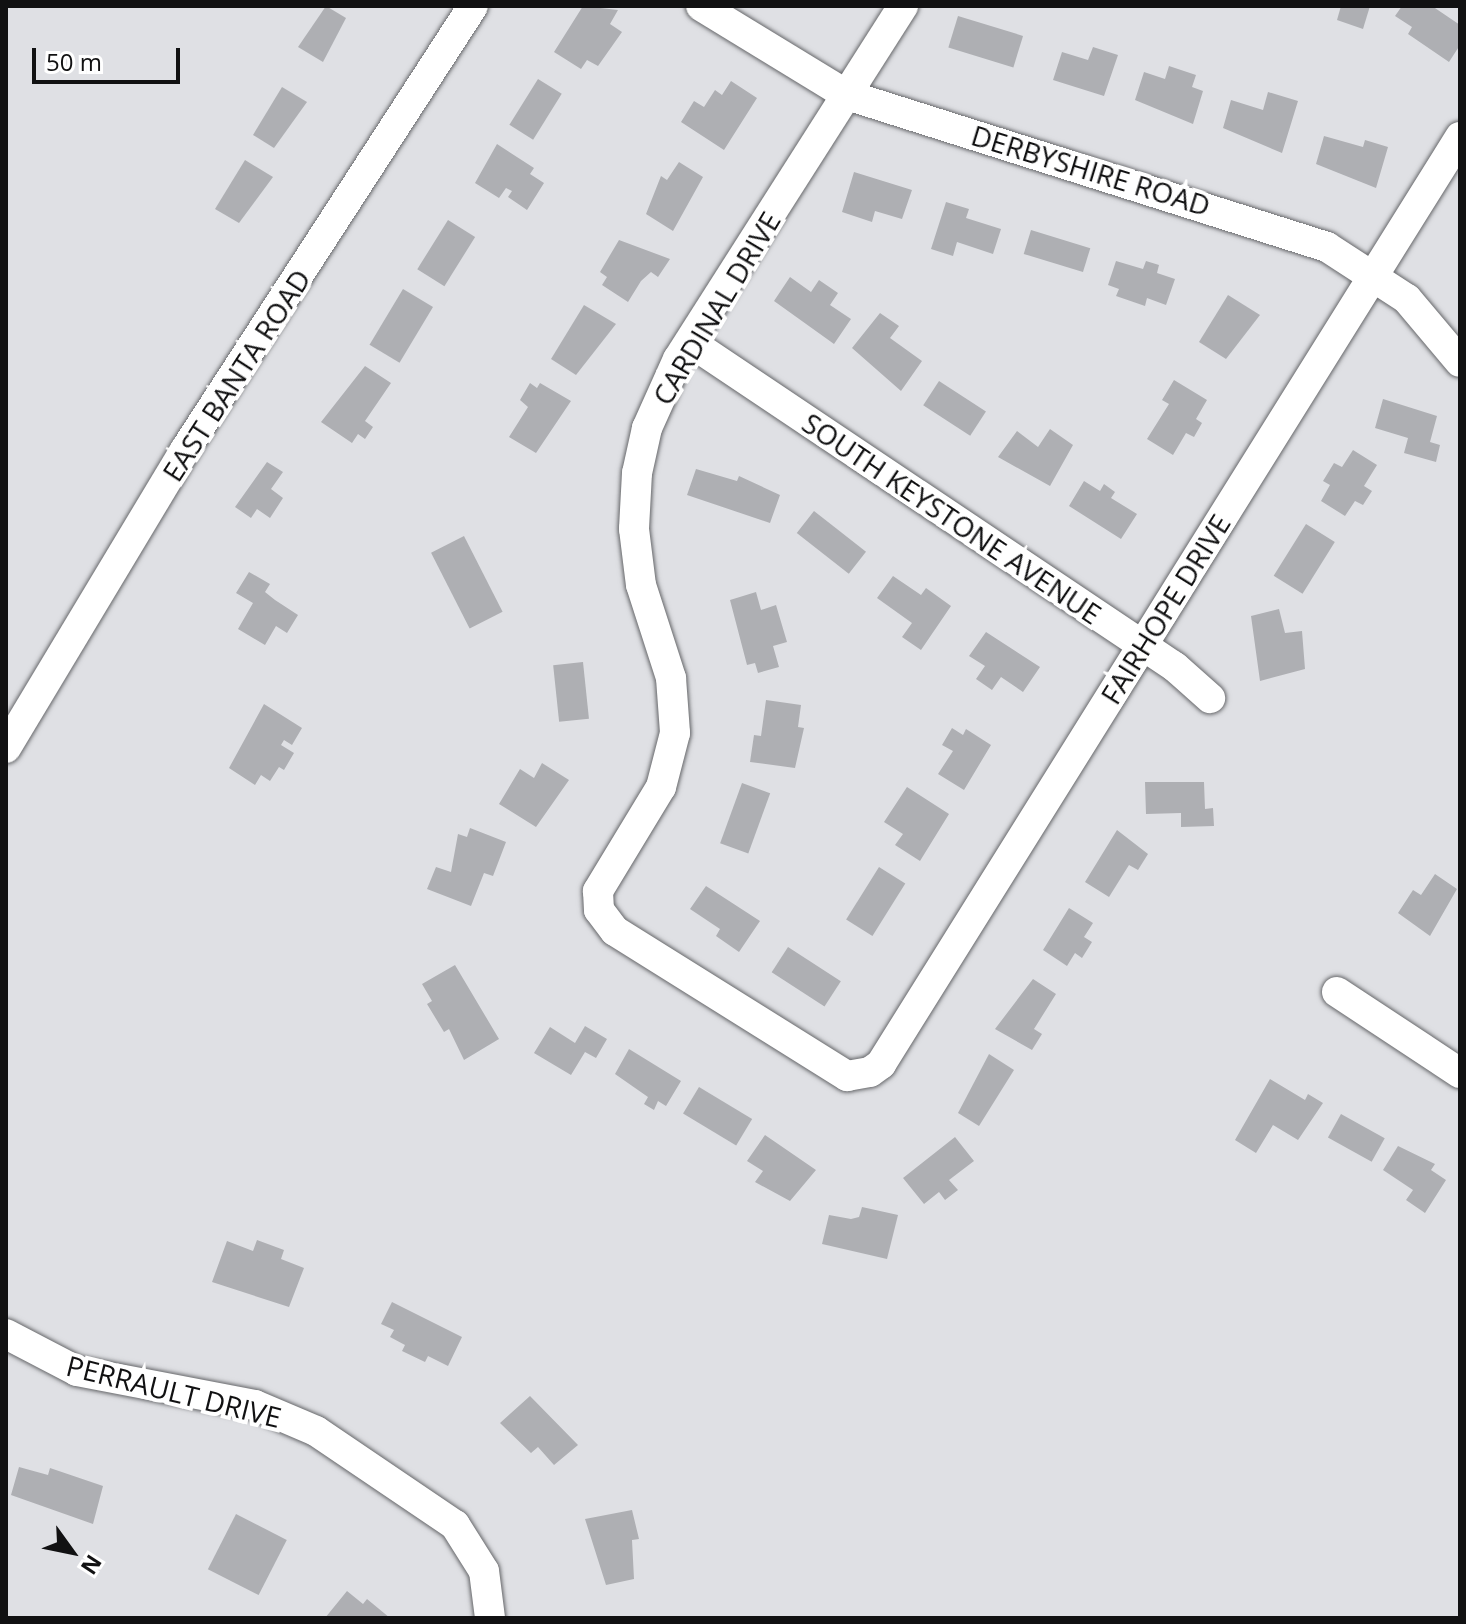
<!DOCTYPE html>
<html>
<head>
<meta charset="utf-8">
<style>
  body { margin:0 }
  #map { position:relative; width:1466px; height:1624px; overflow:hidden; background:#dfe0e4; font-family:"Open Sans",sans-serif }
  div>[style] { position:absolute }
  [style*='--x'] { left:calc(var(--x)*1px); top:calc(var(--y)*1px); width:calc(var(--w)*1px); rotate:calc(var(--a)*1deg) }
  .building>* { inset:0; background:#aeafb3; transform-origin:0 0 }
  .roads { filter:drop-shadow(0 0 2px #66676a) drop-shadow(0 0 2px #66676a) }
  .minor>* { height:30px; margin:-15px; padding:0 15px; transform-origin:15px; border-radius:15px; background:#fff }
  span { translate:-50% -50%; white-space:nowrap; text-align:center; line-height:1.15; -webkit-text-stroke:8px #fff; paint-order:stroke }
  .street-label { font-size:28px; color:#111112 }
  .frame { position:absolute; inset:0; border:8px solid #111112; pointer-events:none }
  .north { position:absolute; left:32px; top:1512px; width:80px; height:80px; -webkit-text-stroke:6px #fff; paint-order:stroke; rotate:123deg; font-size:22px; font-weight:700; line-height:32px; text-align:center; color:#111112 }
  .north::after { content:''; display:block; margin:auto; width:28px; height:36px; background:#111112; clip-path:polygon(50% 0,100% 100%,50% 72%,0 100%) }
  .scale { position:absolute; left:32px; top:48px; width:148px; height:36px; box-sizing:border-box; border:4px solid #111112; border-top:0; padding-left:10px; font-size:24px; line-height:28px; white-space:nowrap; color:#111112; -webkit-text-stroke:6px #fff; paint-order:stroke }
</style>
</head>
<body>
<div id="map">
  <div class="building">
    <div style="clip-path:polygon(326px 6px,346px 18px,323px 62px,298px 47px)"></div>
    <div style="clip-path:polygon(583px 6px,618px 10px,610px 24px,622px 32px,598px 66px,587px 60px,581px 69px,554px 52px)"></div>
    <div style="clip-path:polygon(1341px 6px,1370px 6px,1363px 29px,1337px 20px)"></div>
    <div style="clip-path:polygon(1402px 6px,1432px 6px,1460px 25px,1460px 45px,1449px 62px,1408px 34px,1412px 27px,1395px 16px)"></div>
    <div style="left:958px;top:16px;width:68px;height:33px;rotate:17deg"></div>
    <div style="clip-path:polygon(1093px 47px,1118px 55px,1104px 96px,1053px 80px,1062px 52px,1088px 60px)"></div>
    <div style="clip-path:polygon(1169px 66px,1196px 75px,1192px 87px,1203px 91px,1193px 124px,1135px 100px,1144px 72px,1165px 79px)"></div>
    <div style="left:538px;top:79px;width:28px;height:54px;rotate:32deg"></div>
    <div style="clip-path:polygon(731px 81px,757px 98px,724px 150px,681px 122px,694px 101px,704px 107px,715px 90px,722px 95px)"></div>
    <div style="clip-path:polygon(282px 87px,307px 102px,274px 148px,253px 135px)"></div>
    <div style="clip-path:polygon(1268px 92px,1298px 101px,1282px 153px,1223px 128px,1231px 100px,1263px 110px)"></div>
    <div style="clip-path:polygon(1324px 136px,1363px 147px,1365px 140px,1388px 147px,1376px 188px,1316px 164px)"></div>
    <div style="clip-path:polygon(497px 144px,534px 168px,530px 174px,544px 183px,527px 210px,508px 197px,512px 191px,506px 188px,499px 198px,475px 183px)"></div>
    <div style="clip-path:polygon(245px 160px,273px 177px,239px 223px,215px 209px)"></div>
    <div style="clip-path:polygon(679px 162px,703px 177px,673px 231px,646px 214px,661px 176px,667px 180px)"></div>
    <div style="clip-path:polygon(854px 172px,912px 190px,902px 219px,875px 211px,872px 222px,842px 212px)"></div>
    <div style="clip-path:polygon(946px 202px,969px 209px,966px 218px,1001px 229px,993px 254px,957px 242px,953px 256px,931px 249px)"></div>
    <div style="left:448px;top:220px;width:32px;height:58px;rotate:32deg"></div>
    <div style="left:1031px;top:230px;width:62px;height:25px;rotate:17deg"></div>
    <div style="clip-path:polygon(619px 240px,670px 259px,658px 277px,651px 272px,641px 281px,628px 302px,602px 285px,607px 277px,600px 272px)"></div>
    <div style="clip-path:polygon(1116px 261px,1143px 269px,1146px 261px,1159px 265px,1157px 273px,1175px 279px,1166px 305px,1147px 298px,1145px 306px,1116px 296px,1119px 289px,1108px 285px)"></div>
    <div style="clip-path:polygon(790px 277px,811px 292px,819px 280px,838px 293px,830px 305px,851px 319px,834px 344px,774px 301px)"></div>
    <div style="left:403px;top:289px;width:35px;height:65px;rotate:31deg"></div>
    <div style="clip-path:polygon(1228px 295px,1260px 315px,1226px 359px,1199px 342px)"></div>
    <div style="clip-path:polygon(584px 305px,616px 324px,576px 375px,551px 359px)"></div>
    <div style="clip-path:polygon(880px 313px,899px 326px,890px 338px,922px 361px,901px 391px,852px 348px)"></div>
    <div style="clip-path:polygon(365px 366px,391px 383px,365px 421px,373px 427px,365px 439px,358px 434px,352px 443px,321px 422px)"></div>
    <div style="clip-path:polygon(1174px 380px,1207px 400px,1196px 419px,1202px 423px,1194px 437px,1186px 433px,1173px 455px,1147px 439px,1169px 404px,1162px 400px)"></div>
    <div style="left:939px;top:381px;width:56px;height:29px;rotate:33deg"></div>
    <div style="clip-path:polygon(530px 383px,537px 388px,540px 383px,571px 401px,536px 453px,509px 437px,528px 407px,520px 400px)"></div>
    <div style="clip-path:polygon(1383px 399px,1437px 416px,1430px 442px,1440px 445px,1436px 462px,1404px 453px,1408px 438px,1375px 428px)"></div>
    <div style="clip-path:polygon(1050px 429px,1073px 445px,1050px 486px,998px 457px,1017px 431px,1038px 447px)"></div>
    <div style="clip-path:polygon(1353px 450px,1377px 465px,1364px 486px,1372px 491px,1363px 505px,1355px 501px,1345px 516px,1321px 501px,1330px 485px,1323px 481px,1334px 463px,1342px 467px)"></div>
    <div style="clip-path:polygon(267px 462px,283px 472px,271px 489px,283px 498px,270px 518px,257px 509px,251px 518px,235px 507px)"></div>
    <div style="clip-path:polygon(696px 469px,737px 481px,739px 476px,780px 495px,770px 523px,687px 495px)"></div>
    <div style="clip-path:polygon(1084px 481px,1100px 491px,1104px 484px,1115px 492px,1111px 498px,1137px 514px,1121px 539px,1069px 506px)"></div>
    <div style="left:814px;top:511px;width:66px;height:28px;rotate:38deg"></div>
    <div style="left:1306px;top:524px;width:34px;height:61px;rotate:32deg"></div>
    <div style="left:464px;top:536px;width:85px;height:37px;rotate:63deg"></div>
    <div style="clip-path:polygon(249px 572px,270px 584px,265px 592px,275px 600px,298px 615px,287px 633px,276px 626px,265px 645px,238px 629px,253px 603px,236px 593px)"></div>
    <div style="clip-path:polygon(893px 576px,921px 595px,926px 588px,951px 606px,921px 650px,902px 637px,912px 623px,877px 598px)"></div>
    <div style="clip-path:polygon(756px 592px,761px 610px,776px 605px,787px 642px,773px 646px,779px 667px,758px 673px,755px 663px,747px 665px,730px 600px)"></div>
    <div style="clip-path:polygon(1279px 609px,1285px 633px,1302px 631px,1305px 669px,1260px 681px,1251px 616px)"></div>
    <div style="clip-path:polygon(986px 632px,1040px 667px,1023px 692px,1001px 677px,992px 690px,976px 679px,985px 666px,969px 656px)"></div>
    <div style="left:583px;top:662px;width:57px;height:30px;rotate:84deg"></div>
    <div style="clip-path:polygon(766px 700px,801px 705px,798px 727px,804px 728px,795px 768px,750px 762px,754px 735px,761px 736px)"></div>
    <div style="clip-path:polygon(264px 704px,302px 728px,292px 745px,284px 740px,281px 745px,294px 753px,284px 770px,279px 767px,270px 781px,261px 775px,255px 785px,229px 768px)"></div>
    <div style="clip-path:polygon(952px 728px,963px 735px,966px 729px,991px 745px,964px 790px,938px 774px,953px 751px,942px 745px)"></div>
    <div style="clip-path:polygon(542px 763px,569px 780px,536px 827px,499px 804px,520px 769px,534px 778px)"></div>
    <div style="clip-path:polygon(1145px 782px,1204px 782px,1205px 809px,1213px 808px,1214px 826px,1181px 827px,1181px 813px,1146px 814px)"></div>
    <div style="left:742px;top:783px;width:30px;height:64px;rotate:20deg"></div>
    <div style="clip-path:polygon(907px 787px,949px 814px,920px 861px,895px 845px,903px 834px,884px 822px)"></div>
    <div style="clip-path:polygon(470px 828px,506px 842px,493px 876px,484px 873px,471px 906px,427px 889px,436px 867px,451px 872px,458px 834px,467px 837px)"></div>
    <div style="clip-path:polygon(1117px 830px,1148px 854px,1138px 870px,1129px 865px,1109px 897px,1085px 882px)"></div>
    <div style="left:879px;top:867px;width:31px;height:62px;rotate:32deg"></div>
    <div style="clip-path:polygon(1435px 874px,1457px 889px,1430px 936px,1398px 913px,1413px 890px,1421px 895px)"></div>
    <div style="clip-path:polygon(706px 886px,760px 921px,739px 952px,716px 936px,720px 929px,690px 909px)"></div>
    <div style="clip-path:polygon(1069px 908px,1093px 923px,1084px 937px,1092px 942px,1082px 958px,1075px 953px,1067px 966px,1043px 950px)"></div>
    <div style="left:788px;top:947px;width:63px;height:30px;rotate:33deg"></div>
    <div style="clip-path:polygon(455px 965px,499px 1039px,464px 1060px,449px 1029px,444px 1032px,427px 1004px,432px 1001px,422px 984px)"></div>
    <div style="clip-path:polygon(1033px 979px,1056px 994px,1034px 1029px,1042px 1034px,1032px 1050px,995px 1029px)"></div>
    <div style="clip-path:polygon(585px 1026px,607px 1039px,596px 1058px,585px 1052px,571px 1075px,534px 1053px,550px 1027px,575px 1043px)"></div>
    <div style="clip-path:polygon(629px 1049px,681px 1081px,666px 1106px,658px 1101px,654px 1110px,644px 1104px,648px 1097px,615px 1074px)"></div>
    <div style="clip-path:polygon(989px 1054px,1014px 1070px,979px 1126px,958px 1113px)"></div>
    <div style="clip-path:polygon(1270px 1079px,1305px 1100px,1308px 1094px,1323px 1103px,1298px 1140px,1273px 1125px,1256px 1153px,1235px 1140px)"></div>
    <div style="left:699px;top:1087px;width:62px;height:31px;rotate:31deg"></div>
    <div style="left:1341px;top:1114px;width:50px;height:27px;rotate:29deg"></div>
    <div style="clip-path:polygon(765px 1135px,816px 1170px,790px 1201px,755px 1182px,763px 1171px,747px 1161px)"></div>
    <div style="clip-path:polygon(955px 1137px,974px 1161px,949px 1180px,958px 1190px,945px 1200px,939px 1192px,924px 1204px,903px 1178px)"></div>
    <div style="clip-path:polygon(1398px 1146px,1435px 1164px,1431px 1170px,1446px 1180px,1425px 1213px,1406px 1200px,1413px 1190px,1383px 1170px)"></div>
    <div style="clip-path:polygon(862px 1207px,898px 1215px,887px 1259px,822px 1244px,829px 1215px,851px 1219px,859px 1217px)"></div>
    <div style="clip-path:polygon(257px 1240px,284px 1250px,281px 1259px,304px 1268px,289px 1307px,212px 1282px,227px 1241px,253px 1251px)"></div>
    <div style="clip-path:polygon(392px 1302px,462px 1337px,448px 1366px,428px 1356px,425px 1362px,402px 1351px,405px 1345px,390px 1337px,394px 1330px,381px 1324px)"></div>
    <div style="clip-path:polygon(530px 1396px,578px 1445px,554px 1465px,538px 1447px,531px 1453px,500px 1423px)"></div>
    <div style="clip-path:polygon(19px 1467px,48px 1475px,50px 1468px,103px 1486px,93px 1524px,11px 1495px)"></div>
    <div style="clip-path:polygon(632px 1510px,639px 1539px,632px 1540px,634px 1579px,606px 1585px,585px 1519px)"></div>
    <div style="left:236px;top:1514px;width:57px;height:62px;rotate:27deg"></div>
    <div style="clip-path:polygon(347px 1591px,363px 1604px,367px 1599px,390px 1618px,325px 1618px)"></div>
  </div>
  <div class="roads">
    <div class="minor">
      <div style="--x:701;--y:6;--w:171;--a:31.4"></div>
      <div style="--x:847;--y:95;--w:503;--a:17.57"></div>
      <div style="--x:1327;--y:247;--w:95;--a:33"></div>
      <div style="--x:1407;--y:299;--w:82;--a:49.9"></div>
      <div style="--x:903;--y:6;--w:419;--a:122.5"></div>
      <div style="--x:678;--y:359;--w:76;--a:114.2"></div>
      <div style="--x:647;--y:428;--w:46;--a:102.5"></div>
      <div style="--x:637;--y:473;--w:56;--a:93.1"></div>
      <div style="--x:634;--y:529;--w:56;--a:82.9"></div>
      <div style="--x:641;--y:585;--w:98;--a:72.1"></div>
      <div style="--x:671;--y:678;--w:55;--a:85.8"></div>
      <div style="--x:675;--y:733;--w:56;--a:104.5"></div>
      <div style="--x:661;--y:787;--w:122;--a:121.2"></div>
      <div style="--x:598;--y:891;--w:19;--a:87"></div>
      <div style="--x:599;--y:910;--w:26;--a:53"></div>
      <div style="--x:615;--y:931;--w:274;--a:32"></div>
      <div style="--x:847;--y:1076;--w:23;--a:-10"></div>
      <div style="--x:870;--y:1072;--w:14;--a:-36"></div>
      <div style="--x:881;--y:1064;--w:1093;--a:-58.01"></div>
      <div style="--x:690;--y:342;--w:584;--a:33.83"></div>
      <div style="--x:1175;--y:667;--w:47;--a:41.5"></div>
      <div style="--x:6;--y:748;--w:348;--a:-59"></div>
      <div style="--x:185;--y:450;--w:529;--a:-57.03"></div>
      <div style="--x:1337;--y:992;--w:147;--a:33.4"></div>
      <div style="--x:6;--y:1334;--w:80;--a:27.5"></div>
      <div style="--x:77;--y:1371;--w:181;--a:10.8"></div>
      <div style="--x:255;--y:1405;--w:66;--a:23.1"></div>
      <div style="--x:316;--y:1431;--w:168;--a:34.1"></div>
      <div style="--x:455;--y:1525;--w:54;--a:57.8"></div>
      <div style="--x:484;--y:1571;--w:47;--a:82.7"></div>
    </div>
  </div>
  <div class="street-label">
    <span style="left:1091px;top:170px;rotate:17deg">DERBYSHIRE ROAD</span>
    <span style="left:716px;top:308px;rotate:-59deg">CARDINAL DRIVE</span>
    <span style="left:236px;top:375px;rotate:-57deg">EAST BANTA ROAD</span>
    <span style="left:952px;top:518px;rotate:34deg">SOUTH KEYSTONE AVENUE</span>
    <span style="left:1165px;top:609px;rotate:-58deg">FAIRHOPE DRIVE</span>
    <span style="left:174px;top:1391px;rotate:14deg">PERRAULT DRIVE</span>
  </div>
  <div class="frame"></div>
  <div class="north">N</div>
  <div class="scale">50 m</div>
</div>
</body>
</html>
